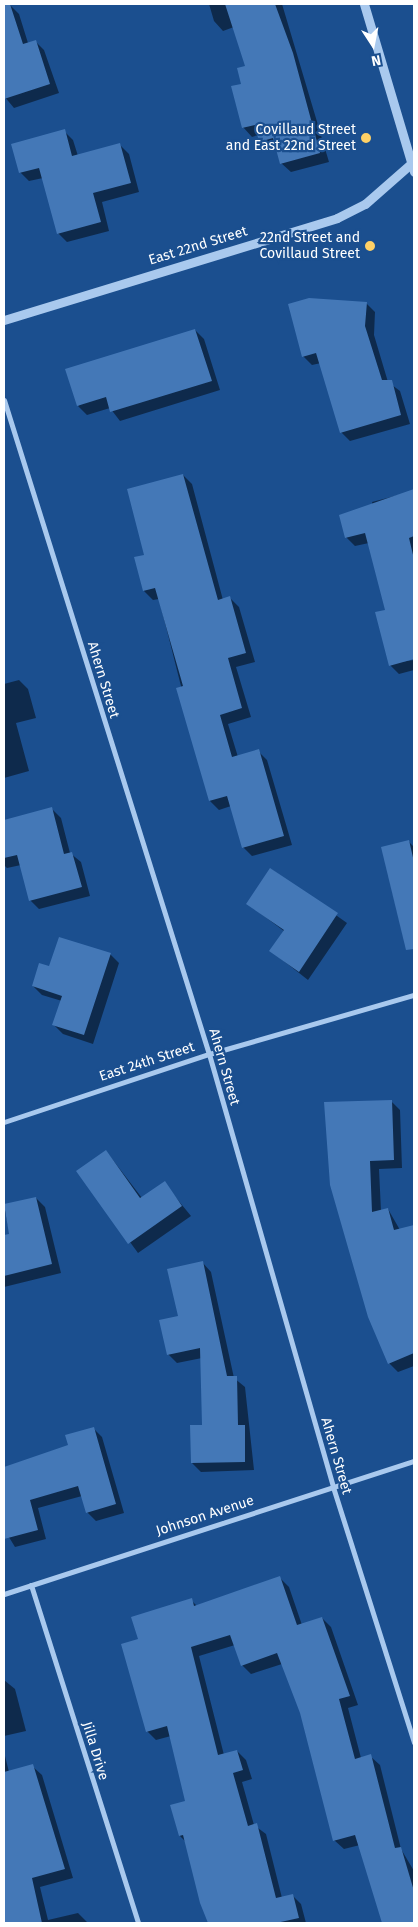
<!DOCTYPE html>
<html>
<head>
<meta charset="utf-8">
<style>
  body { margin:0 }
  #map { position:relative; width:418px; height:1927px; overflow:hidden; background:#1b4f8f; font-family:"Fira Sans",sans-serif }
  div>[style] { position:absolute }
  [style*='--x'] { left:calc(var(--x)*1px); top:calc(var(--y)*1px); width:calc(var(--w)*1px); rotate:calc(var(--a)*1deg) }
  .shadow>* { inset:0; background:#0007 }
  .building>* { inset:0; background:#4478b7 }
  .minor>* { height:5px; margin:-2.5px; padding:0 2.5px; transform-origin:2.5px; border-radius:2.5px; background:#a9c9ee }
  .tertiary>* { height:9px; margin:-4.5px; padding:0 4.5px; transform-origin:4.5px; border-radius:4.5px; background:#a9c9ee }
  .dots>* { width:14px; height:14px; translate:-50% -50%; box-sizing:border-box; border:2px solid #1b4f8f; border-radius:50% }
  span { translate:-50% -50%; white-space:nowrap; text-align:center; line-height:1.15; -webkit-text-stroke:4.5px #1b4f8f; paint-order:stroke }
  .poi-label { font-size:14px; color:#fff }
  .right { translate:-100% -50%; text-align:right }
  .street-label { font-size:14px; color:#fff }
  .frame { position:absolute; inset:0; border:5px solid #fff; pointer-events:none }
  .north { position:absolute; left:348px; top:20px; width:50px; height:50px; -webkit-text-stroke:4px #1b4f8f; paint-order:stroke; rotate:169deg; font-size:14px; font-weight:700; line-height:20px; text-align:center; color:#fff }
  .north::after { content:''; display:block; margin:auto; width:18px; height:22px; background:#fff; clip-path:polygon(50% 0,100% 100%,50% 72%,0 100%) }
</style>
</head>
<body>
<div id="map">
  <div class="shadow">
    <div style="clip-path:polygon(209px 4px,282px 4px,329px 162px,291px 172px,281px 163px,277px 148px,269px 150px,258px 135px,252px 137px,243px 127px,247px 66px,234px 27px,223px 31px,214px 21px)"></div>
    <div style="clip-path:polygon(10px 5px,19px 14px,28px 43px,35px 41px,44px 50px,59px 93px,14px 108px,4px 96px,4px 7px)"></div>
    <div style="clip-path:polygon(64px 131px,73px 140px,78px 156px,119px 144px,129px 154px,139px 192px,102px 202px,109px 231px,67px 242px,58px 233px,43px 178px,29px 181px,20px 172px)"></div>
    <div style="clip-path:polygon(366px 303px,375px 312px,374px 335px,388px 382px,400px 391px,410px 424px,350px 441px,341px 432px,321px 363px,312px 365px,303px 356px)"></div>
    <div style="clip-path:polygon(195px 330px,204px 339px,220px 390px,120px 421px,110px 408px,87px 415px,78px 406px)"></div>
    <div style="clip-path:polygon(183px 475px,192px 484px,223px 600px,230px 598px,239px 607px,255px 662px,236px 667px,251px 717px,228px 724px,238px 757px,258px 751px,267px 760px,292px 845px,252px 856px,243px 847px,231px 806px,219px 810px,210px 801px,159px 599px,153px 600px,144px 591px,135px 558px,145px 556px)"></div>
    <div style="clip-path:polygon(414px 491px,414px 658px,394px 663px,414px 660px,414px 670px,399px 674px,390px 665px,387px 611px,369px 543px,355px 546px,346px 537px,373px 507px,372px 502px)"></div>
    <div style="clip-path:polygon(19px 680px,28px 689px,36px 718px,16px 723px,29px 771px,4px 778px,4px 684px)"></div>
    <div style="clip-path:polygon(52px 809px,61px 818px,70px 853px,81px 862px,90px 896px,39px 909px,30px 900px,21px 865px,7px 868px,4px 865px,4px 821px)"></div>
    <div style="clip-path:polygon(408px 841px,414px 847px,414px 942px,411px 943px)"></div>
    <div style="clip-path:polygon(271px 869px,347px 923px,308px 980px,271px 951px,284px 931px,248px 904px)"></div>
    <div style="clip-path:polygon(110px 954px,119px 963px,93px 1044px,63px 1034px,54px 1025px,62px 1001px,42px 995px,33px 986px,50px 967px)"></div>
    <div style="clip-path:polygon(391px 1101px,400px 1110px,402px 1168px,379px 1169px,381px 1211px,388px 1209px,400px 1230px,414px 1226px,414px 1366px,398px 1372px,389px 1363px,332px 1185px)"></div>
    <div style="clip-path:polygon(106px 1151px,142px 1198px,164px 1183px,191px 1216px,138px 1253px,78px 1171px)"></div>
    <div style="clip-path:polygon(36px 1198px,45px 1207px,61px 1273px,4px 1287px,4px 1236px,10px 1235px,4px 1206px)"></div>
    <div style="clip-path:polygon(202px 1262px,211px 1272px,234px 1378px,245px 1387px,254px 1470px,201px 1472px,192px 1463px,203px 1426px,202px 1358px,177px 1363px,168px 1354px)"></div>
    <div style="clip-path:polygon(93px 1428px,102px 1437px,124px 1513px,96px 1521px,87px 1512px,82px 1496px,38px 1508px,46px 1539px,15px 1547px,4px 1529px,4px 1469px,70px 1446px)"></div>
    <div style="clip-path:polygon(280px 1578px,289px 1587px,302px 1625px,322px 1618px,331px 1627px,358px 1705px,348px 1708px,361px 1758px,370px 1756px,380px 1765px,401px 1849px,414px 1871px,414px 1923px,384px 1923px,360px 1845px,344px 1849px,334px 1840px,301px 1712px,282px 1664px,251px 1674px,242px 1665px,235px 1645px,199px 1656px,224px 1755px,237px 1751px,246px 1760px,252px 1779px,242px 1782px,254px 1825px,266px 1834px,282px 1898px,292px 1895px,301px 1904px,306px 1923px,209px 1923px,186px 1842px,180px 1836px,187px 1802px,171px 1736px,156px 1740px,147px 1731px,139px 1640px,191px 1600px,197px 1606px)"></div>
    <div style="clip-path:polygon(4px 1680px,15px 1689px,26px 1731px,4px 1736px)"></div>
    <div style="clip-path:polygon(4px 1752px,9px 1772px,32px 1766px,42px 1775px,73px 1878px,40px 1887px,48px 1920px,78px 1913px,88px 1923px,4px 1923px)"></div>
  </div>
  <div class="building">
    <div style="clip-path:polygon(4px 4px,10px 4px,23px 44px,36px 40px,50px 84px,4px 99px)"></div>
    <div style="clip-path:polygon(225px 4px,275px 4px,293px 53px,320px 153px,280px 164px,273px 138px,259px 142px,255px 125px,242px 128px,231px 86px,241px 84px,237px 68px,245px 66px)"></div>
    <div style="clip-path:polygon(65px 129px,72px 156px,120px 143px,131px 183px,93px 193px,101px 222px,57px 234px,39px 168px,19px 173px,11px 144px)"></div>
    <div style="clip-path:polygon(309px 298px,367px 302px,365px 326px,382px 380px,392px 380px,401px 415px,340px 433px,316px 353px,302px 357px,288px 304px)"></div>
    <div style="clip-path:polygon(195px 329px,212px 381px,110px 412px,106px 397px,77px 406px,65px 369px)"></div>
    <div style="clip-path:polygon(183px 474px,218px 600px,230px 596px,246px 653px,228px 658px,242px 708px,220px 715px,232px 757px,259px 749px,284px 836px,242px 848px,227px 796px,209px 801px,176px 688px,183px 686px,155px 588px,143px 591px,134px 557px,144px 555px,127px 489px)"></div>
    <div style="clip-path:polygon(414px 489px,414px 536px,409px 538px,414px 559px,414px 659px,389px 666px,375px 612px,385px 610px,365px 533px,345px 538px,339px 515px)"></div>
    <div style="clip-path:polygon(52px 807px,64px 854px,72px 852px,82px 887px,29px 901px,17px 855px,4px 858px,4px 820px)"></div>
    <div style="clip-path:polygon(409px 840px,414px 862px,414px 949px,406px 950px,381px 847px)"></div>
    <div style="clip-path:polygon(270px 868px,338px 913px,299px 972px,269px 951px,284px 930px,246px 904px)"></div>
    <div style="clip-path:polygon(59px 937px,111px 953px,84px 1035px,52px 1025px,62px 996px,32px 986px,39px 963px,49px 966px)"></div>
    <div style="clip-path:polygon(392px 1100px,394px 1160px,370px 1161px,372px 1212px,388px 1208px,394px 1230px,414px 1225px,414px 1353px,388px 1364px,368px 1317px,330px 1185px,324px 1102px)"></div>
    <div style="clip-path:polygon(106px 1150px,140px 1198px,165px 1181px,182px 1206px,128px 1244px,76px 1171px)"></div>
    <div style="clip-path:polygon(36px 1197px,52px 1264px,4px 1276px,4px 1235px,9px 1234px,4px 1204px)"></div>
    <div style="clip-path:polygon(203px 1261px,227px 1376px,237px 1376px,238px 1425px,245px 1425px,245px 1462px,191px 1463px,190px 1425px,202px 1425px,200px 1348px,167px 1355px,159px 1320px,178px 1316px,167px 1269px)"></div>
    <div style="clip-path:polygon(94px 1427px,116px 1504px,86px 1513px,78px 1486px,30px 1500px,38px 1530px,4px 1539px,4px 1467px,68px 1445px,65px 1435px)"></div>
    <div style="clip-path:polygon(280px 1576px,297px 1625px,322px 1617px,350px 1696px,339px 1699px,355px 1759px,371px 1754px,395px 1848px,401px 1847px,414px 1891px,414px 1923px,382px 1923px,355px 1835px,333px 1841px,300px 1713px,277px 1653px,241px 1666px,230px 1635px,191px 1647px,218px 1755px,237px 1750px,243px 1770px,233px 1773px,248px 1826px,257px 1823px,276px 1898px,293px 1894px,299px 1918px,276px 1923px,208px 1923px,200px 1903px,183px 1835px,179px 1836px,170px 1805px,185px 1801px,167px 1726px,146px 1732px,121px 1644px,138px 1639px,131px 1617px,192px 1598px,194px 1606px)"></div>
    <div style="clip-path:polygon(33px 1764px,65px 1869px,32px 1878px,42px 1923px,4px 1923px,4px 1772px)"></div>
  </div>
  <div class="minor">
    <div style="--x:4;--y:400;--w:685;--a:72.6"></div>
    <div style="--x:209;--y:1054;--w:450;--a:74"></div>
    <div style="--x:333;--y:1487;--w:268;--a:72.4"></div>
    <div style="--x:4;--y:1122;--w:216;--a:-18.4"></div>
    <div style="--x:209;--y:1054;--w:213;--a:-16.1"></div>
    <div style="--x:31;--y:1585;--w:355;--a:72.4"></div>
    <div style="--x:4;--y:1594;--w:431;--a:-18"></div>
  </div>
  <div class="tertiary">
    <div style="--x:364;--y:4;--w:175;--a:73.4"></div>
    <div style="--x:4;--y:320;--w:348;--a:-17"></div>
    <div style="--x:337;--y:218;--w:31;--a:-27"></div>
    <div style="--x:365;--y:204;--w:65;--a:-41.3"></div>
  </div>
  <div class="dots">
    <div style="left:366px;top:138px;background:#ffd166"></div>
    <div style="left:370px;top:246px;background:#ffd166"></div>
  </div>
  <div class="poi-label">
    <span class="right" style="left:356px;top:138px">Covillaud Street<br>and East 22nd Street</span>
    <span class="right" style="left:360px;top:246px">22nd Street and<br>Covillaud Street</span>
  </div>
  <div class="street-label">
    <span style="left:198px;top:246px;rotate:-17deg">East 22nd Street</span>
    <span style="left:103px;top:680px;rotate:73deg">Ahern Street</span>
    <span style="left:147px;top:1062px;rotate:-18deg">East 24th Street</span>
    <span style="left:224px;top:1067px;rotate:74deg">Ahern Street</span>
    <span style="left:336px;top:1456px;rotate:74deg">Ahern Street</span>
    <span style="left:205px;top:1516px;rotate:-18deg">Johnson Avenue</span>
    <span style="left:95px;top:1751px;rotate:73deg">Jilla Drive</span>
  </div>
  <div class="frame"></div>
  <div class="north">N</div>
</div>
</body>
</html>
